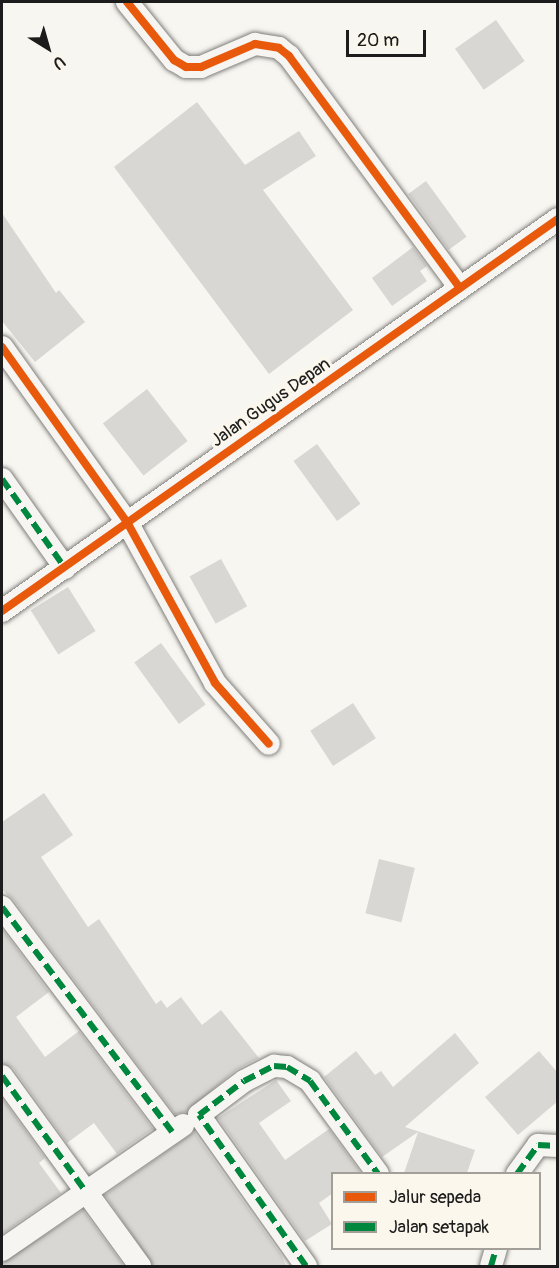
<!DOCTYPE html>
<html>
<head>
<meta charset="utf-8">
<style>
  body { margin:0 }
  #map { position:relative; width:559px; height:1268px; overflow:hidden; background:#f8f6f0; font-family:Pangolin,sans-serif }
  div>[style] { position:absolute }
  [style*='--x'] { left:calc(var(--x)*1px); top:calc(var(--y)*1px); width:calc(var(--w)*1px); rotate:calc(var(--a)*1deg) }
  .building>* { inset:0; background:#d9d7d3; transform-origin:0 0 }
  .roads { filter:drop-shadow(0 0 2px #7f7e7b) drop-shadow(0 0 2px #7f7e7b) }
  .minor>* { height:22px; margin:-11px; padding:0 11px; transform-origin:11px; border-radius:11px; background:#f6f5f1 }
  .quiet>* { height:6px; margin-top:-3px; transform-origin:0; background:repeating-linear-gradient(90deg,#00873e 0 12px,transparent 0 18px) }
  .cycleway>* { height:8px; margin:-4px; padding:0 4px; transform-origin:4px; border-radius:4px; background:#e8590c }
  span { translate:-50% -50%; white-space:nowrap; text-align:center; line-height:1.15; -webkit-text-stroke:6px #fbf7ec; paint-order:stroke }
  .street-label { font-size:18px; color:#1c1c1c }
  .frame { position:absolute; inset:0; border:3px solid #1c1c1c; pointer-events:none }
  .legend { position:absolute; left:331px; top:1172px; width:210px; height:78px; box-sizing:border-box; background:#fbf7ec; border:2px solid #a29f99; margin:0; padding:8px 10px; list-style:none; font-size:18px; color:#1c1c1c }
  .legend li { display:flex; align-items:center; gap:12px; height:30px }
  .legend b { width:30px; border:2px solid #a29f99 }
  .north { position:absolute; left:18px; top:18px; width:60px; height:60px; -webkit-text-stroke:4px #fbf7ec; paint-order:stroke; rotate:143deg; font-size:16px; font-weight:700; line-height:24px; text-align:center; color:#1c1c1c }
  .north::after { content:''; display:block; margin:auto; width:21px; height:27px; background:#1c1c1c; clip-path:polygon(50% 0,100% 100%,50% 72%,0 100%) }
  .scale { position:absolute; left:346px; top:30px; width:80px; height:27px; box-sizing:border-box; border:3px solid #1c1c1c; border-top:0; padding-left:8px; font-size:18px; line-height:21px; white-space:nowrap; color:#1c1c1c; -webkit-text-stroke:4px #fbf7ec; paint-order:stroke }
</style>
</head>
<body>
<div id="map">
  <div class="building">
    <div style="left:496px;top:20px;width:50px;height:50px;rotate:55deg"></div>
    <div style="clip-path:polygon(197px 102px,245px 165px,299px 131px,316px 156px,263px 190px,353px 310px,269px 374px,114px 167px)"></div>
    <div style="left:426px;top:181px;width:69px;height:22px;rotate:54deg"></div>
    <div style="clip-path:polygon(2px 213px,56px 293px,59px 290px,85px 322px,35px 362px,2px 321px)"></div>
    <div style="clip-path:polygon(413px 247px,427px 266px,420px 271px,427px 281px,392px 306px,372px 278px)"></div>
    <div style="left:147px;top:389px;width:66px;height:56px;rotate:52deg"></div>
    <div style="left:317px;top:444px;width:74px;height:29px;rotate:54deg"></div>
    <div style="left:221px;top:559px;width:54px;height:36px;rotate:61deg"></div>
    <div style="left:68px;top:587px;width:52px;height:44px;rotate:58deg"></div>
    <div style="left:161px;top:643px;width:76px;height:33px;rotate:54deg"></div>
    <div style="left:353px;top:703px;width:42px;height:51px;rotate:57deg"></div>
    <div style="clip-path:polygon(44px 793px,73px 835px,41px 857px,88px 927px,99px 919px,156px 1004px,161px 1000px,167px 1008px,181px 997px,202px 1025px,221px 1010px,259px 1058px,236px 1070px,186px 1112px,175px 1114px,13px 899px,2px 890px,2px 822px)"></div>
    <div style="left:379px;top:859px;width:37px;height:56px;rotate:14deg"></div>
    <div style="clip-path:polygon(2px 929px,49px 992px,16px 1017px,45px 1057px,79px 1031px,153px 1129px,117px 1154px,94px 1123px,67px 1143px,13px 1068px,2px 1063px)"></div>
    <div style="clip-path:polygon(455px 1033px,479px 1063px,405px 1127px,475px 1150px,467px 1173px,404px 1173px,418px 1132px,382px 1157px,324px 1077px,356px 1051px,375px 1075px,381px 1071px,393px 1087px)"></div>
    <div style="clip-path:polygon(539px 1051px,558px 1073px,558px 1101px,518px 1135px,485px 1097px)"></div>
    <div style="clip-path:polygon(276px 1080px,291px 1101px,259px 1123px,285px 1160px,329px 1129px,361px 1173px,333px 1173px,333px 1193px,319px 1203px,332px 1224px,305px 1241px,218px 1118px)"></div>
    <div style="clip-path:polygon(2px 1098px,45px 1158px,39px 1163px,61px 1193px,2px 1234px)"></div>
    <div style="clip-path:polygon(194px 1132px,282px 1256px,286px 1266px,153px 1266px,105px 1195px)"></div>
    <div style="clip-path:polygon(83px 1210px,124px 1266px,2px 1266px,2px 1263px)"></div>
  </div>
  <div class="roads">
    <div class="minor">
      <div style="--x:127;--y:2;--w:75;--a:51"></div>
      <div style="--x:174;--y:60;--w:14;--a:30"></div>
      <div style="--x:186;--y:67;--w:15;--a:0"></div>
      <div style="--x:201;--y:67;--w:59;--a:-23.1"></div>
      <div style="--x:255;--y:44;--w:24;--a:9"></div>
      <div style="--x:279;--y:48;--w:13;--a:39"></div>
      <div style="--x:289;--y:56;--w:288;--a:53.6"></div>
      <div style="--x:2;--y:347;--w:215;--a:54.5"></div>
      <div style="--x:127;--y:522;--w:183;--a:61.3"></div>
      <div style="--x:215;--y:683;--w:81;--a:48.5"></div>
      <div style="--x:2;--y:479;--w:109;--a:54.7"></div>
      <div style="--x:2;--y:611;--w:680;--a:-35.19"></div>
      <div style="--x:2;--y:907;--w:282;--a:52.9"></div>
      <div style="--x:2;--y:1076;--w:235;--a:54"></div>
      <div style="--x:517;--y:1174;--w:36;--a:-54"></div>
      <div style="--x:538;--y:1145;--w:20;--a:3"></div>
      <div style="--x:2;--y:1250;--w:220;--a:-34.6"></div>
      <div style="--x:306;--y:1266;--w:185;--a:-125.3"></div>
      <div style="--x:199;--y:1115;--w:56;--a:-37.1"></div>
      <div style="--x:244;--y:1081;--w:34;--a:-27"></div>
      <div style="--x:274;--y:1066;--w:13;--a:4"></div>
      <div style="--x:287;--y:1067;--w:27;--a:31"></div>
      <div style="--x:310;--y:1081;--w:115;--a:53.8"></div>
      <div style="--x:491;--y:1266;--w:19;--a:-74"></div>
    </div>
  </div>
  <div class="quiet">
    <div style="--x:2;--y:479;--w:109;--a:54.7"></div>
    <div style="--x:2;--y:907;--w:282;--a:52.9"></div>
    <div style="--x:2;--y:1076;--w:143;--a:54.1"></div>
    <div style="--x:517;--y:1174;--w:36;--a:-54"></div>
    <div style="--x:538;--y:1145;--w:20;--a:3"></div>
    <div style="--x:306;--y:1266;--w:185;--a:-125.3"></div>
    <div style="--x:199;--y:1115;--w:56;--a:-37.1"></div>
    <div style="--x:244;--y:1081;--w:34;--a:-27"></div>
    <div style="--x:274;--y:1066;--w:13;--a:4"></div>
    <div style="--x:287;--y:1067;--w:27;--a:31"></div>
    <div style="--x:310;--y:1081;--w:115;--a:53.8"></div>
    <div style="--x:491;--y:1266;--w:19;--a:-74"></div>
  </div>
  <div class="cycleway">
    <div style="--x:127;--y:2;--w:75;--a:51"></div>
    <div style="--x:174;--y:60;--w:14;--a:30"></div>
    <div style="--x:186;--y:67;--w:15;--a:0"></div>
    <div style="--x:201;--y:67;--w:59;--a:-23.1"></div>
    <div style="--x:255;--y:44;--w:24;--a:9"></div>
    <div style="--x:279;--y:48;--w:13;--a:39"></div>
    <div style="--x:289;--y:56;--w:288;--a:53.6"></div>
    <div style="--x:2;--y:347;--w:215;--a:54.5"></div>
    <div style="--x:127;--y:522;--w:183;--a:61.3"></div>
    <div style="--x:215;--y:683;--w:81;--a:48.5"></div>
    <div style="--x:2;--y:611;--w:680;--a:-35.19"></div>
  </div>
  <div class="street-label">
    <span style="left:271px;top:403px;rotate:-35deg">Jalan Gugus Depan</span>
  </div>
  <div class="frame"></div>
  <ul class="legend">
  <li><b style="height:8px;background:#e8590c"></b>Jalur sepeda</li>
  <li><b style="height:8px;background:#00873e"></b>Jalan setapak</li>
  </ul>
  <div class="north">U</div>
  <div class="scale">20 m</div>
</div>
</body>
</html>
